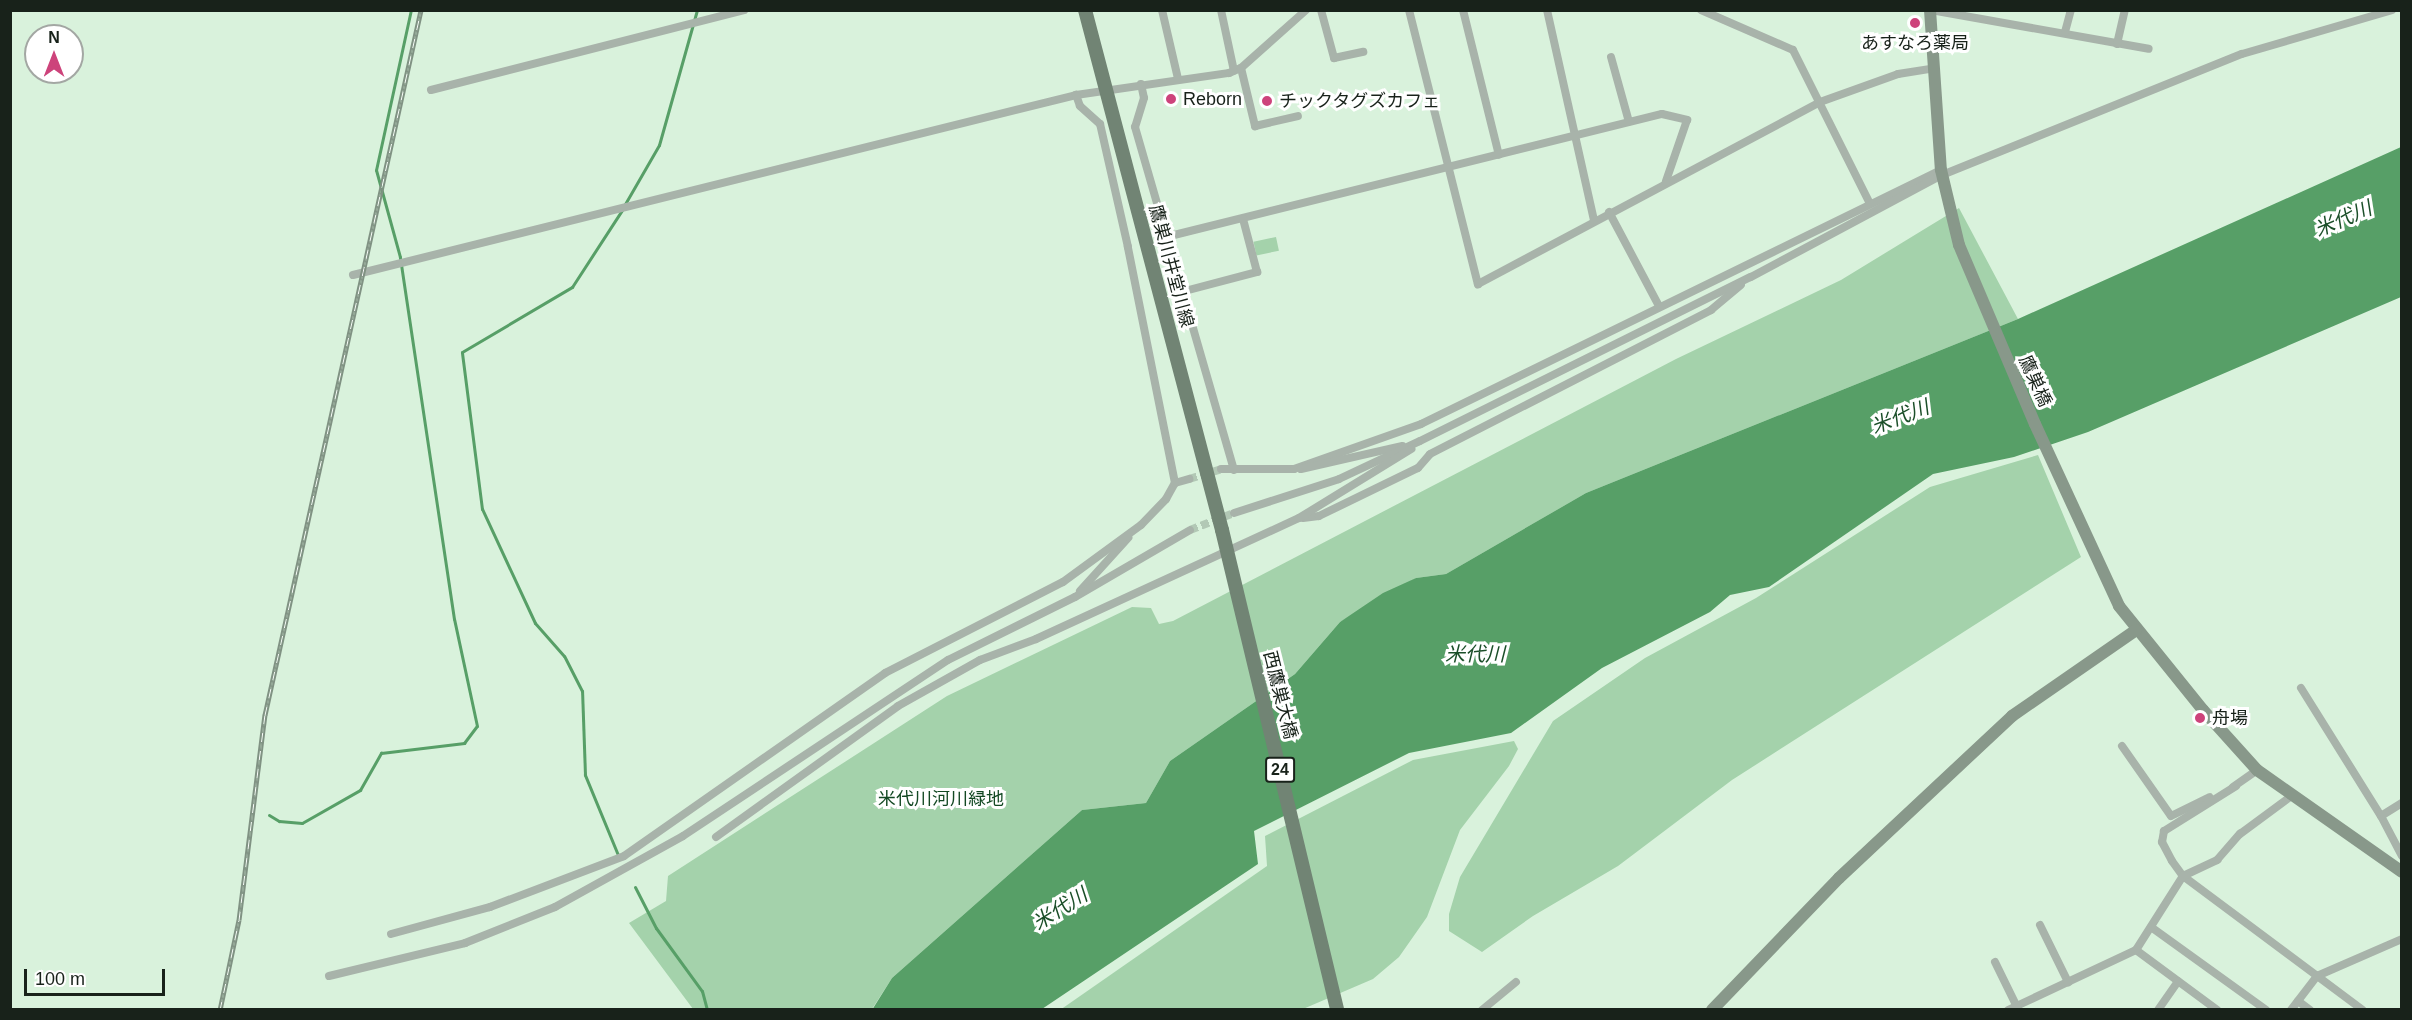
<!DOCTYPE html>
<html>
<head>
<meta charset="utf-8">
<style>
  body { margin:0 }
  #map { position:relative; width:2412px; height:1020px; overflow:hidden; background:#d9f2dc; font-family:Arial,"Noto Sans JP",sans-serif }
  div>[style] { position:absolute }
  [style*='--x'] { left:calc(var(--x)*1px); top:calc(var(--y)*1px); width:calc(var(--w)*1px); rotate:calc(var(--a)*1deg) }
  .green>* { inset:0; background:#a4d2ab; transform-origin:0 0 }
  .water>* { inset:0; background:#579f67 }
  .stream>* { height:3px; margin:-1.5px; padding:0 1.5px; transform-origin:1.5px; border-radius:1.5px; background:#579f67 }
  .street-tunnel>* { height:8px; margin-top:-4px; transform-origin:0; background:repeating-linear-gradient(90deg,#b2c8b5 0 8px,transparent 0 12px) }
  .street>* { height:8px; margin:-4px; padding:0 4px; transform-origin:4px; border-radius:4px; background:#a8b3aa }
  .secondary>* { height:12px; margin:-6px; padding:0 6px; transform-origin:6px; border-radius:6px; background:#88988a }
  .primary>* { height:14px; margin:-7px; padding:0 7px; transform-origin:7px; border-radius:7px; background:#718474 }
  .rail>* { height:5px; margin-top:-2.5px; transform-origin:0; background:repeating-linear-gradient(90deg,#fff 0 9px,#809283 0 18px); box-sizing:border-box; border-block:2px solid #809283 }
  .primary-bridge>* { height:14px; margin:-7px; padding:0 7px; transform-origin:7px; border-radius:7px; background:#718474 }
  .dots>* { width:16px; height:16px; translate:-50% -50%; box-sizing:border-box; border:3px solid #fff; border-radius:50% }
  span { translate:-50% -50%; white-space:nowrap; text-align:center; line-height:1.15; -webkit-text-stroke:6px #fff; paint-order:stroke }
  .shield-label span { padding:2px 4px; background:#fff; border:2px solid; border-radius:4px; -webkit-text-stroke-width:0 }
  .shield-label { font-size:16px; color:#18221a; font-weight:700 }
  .poi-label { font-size:18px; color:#18221a }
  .left { translate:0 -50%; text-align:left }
  .street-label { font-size:18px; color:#18221a }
  .park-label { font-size:18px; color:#134923 }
  .water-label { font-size:20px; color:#1b4f29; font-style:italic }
  .frame { position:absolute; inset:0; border:12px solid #18221a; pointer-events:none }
  .north { position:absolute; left:24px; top:24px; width:60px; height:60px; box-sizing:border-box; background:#fff; border:2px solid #a3a7a3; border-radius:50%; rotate:0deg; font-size:16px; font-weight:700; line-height:24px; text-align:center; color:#18221a }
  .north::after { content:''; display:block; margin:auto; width:21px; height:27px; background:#cd437b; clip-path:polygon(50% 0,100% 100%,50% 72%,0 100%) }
  .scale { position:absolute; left:24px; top:969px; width:141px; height:27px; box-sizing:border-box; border:3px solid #18221a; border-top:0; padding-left:8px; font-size:18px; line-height:21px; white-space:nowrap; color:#18221a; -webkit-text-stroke:4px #fff; paint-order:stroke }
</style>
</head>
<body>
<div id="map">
  <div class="green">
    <div style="clip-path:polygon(1959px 208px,2018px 319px,1586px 493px,1446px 574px,1416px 578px,1340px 622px,1295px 674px,1170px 761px,1146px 803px,1082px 810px,892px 978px,872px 1009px,693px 1009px,629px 923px,666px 901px,668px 876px,947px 696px,1132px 607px,1151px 608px,1159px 624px,1173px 621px,1676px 359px,1841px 280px)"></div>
    <div style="left:1276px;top:237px;width:14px;height:23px;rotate:78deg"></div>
    <div style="clip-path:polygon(2038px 455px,2081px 557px,1732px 780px,1618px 866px,1533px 916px,1482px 952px,1449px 931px,1449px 914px,1460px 877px,1553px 721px,1645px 658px,1756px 598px,1930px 487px)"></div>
    <div style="clip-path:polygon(1514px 741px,1518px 749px,1509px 766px,1460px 830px,1427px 917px,1399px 957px,1373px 979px,1303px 1009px,1060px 1010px,1267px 866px,1265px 836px,1413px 760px)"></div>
  </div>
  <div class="water">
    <div style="clip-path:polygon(2401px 147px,2401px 297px,2088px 432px,2014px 457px,1933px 474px,1769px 587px,1730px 595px,1710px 612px,1602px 668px,1511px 733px,1409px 753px,1254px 831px,1258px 864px,1042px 1009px,872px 1010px,892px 978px,1082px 810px,1146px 803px,1170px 761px,1295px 674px,1340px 622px,1383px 593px,1416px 578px,1446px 574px,1586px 493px,2018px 319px)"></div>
  </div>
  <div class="stream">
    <div style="--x:625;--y:204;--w:68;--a:-60"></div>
    <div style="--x:659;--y:145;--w:140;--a:-74.3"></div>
    <div style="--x:269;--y:815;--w:12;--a:31"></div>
    <div style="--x:279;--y:821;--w:23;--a:5"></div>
    <div style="--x:302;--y:823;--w:67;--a:-29.6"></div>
    <div style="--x:360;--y:790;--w:43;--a:-60.4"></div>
    <div style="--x:381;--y:753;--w:84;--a:-6.9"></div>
    <div style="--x:464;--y:743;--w:21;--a:-53"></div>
    <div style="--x:477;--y:726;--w:109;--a:-102.1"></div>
    <div style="--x:454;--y:619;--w:366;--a:-98.5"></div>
    <div style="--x:400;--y:257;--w:90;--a:-105.4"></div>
    <div style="--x:376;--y:170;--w:164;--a:-77.7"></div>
    <div style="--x:618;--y:855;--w:87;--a:-112.4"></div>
    <div style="--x:585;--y:775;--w:84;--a:-92"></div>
    <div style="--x:582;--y:691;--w:39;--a:-117"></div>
    <div style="--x:564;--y:656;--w:44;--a:-131.3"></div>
    <div style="--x:535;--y:623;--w:126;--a:-114.9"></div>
    <div style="--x:482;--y:509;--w:158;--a:-97.3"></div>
    <div style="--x:462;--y:352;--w:128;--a:-30.6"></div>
    <div style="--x:572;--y:287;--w:92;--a:-57"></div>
    <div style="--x:635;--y:887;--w:46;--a:62.9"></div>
    <div style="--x:656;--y:928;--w:78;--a:53.9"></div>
    <div style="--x:702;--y:991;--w:20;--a:75"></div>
  </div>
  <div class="street-tunnel">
    <div style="--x:1189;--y:479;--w:34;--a:-17"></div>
    <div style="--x:1190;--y:530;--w:47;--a:-21.1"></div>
  </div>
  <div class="street">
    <div style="--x:1162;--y:10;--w:71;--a:76.9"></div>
    <div style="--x:1221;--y:10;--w:62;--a:78"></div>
    <div style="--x:1321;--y:10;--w:50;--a:74.8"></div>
    <div style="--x:1334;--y:58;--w:30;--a:-12"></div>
    <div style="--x:1409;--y:10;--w:283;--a:75.9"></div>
    <div style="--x:1478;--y:284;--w:387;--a:-28"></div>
    <div style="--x:1820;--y:102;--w:83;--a:-19.7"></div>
    <div style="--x:1898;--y:74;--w:36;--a:-9"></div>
    <div style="--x:1463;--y:10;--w:149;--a:76.1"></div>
    <div style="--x:1547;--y:10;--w:215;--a:77.4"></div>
    <div style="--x:1701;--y:10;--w:100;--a:23.5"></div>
    <div style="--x:1793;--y:50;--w:170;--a:63.4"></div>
    <div style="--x:1931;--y:10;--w:221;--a:10.1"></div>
    <div style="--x:2065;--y:32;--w:23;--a:-75"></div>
    <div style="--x:2117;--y:44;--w:35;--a:-77"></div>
    <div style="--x:1611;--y:57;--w:67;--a:74.5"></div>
    <div style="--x:1241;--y:68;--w:60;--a:76.4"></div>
    <div style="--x:1255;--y:126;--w:44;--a:-13.1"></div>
    <div style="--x:1141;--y:84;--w:14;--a:78"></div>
    <div style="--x:1144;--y:98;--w:30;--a:107"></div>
    <div style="--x:1135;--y:127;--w:357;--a:73.9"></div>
    <div style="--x:431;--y:90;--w:323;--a:-14.3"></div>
    <div style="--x:1609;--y:212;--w:106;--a:62"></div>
    <div style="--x:1166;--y:237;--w:511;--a:-13.93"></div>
    <div style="--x:1662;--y:114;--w:26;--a:13"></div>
    <div style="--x:1687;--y:120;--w:65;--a:109"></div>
    <div style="--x:353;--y:275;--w:745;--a:-13.98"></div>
    <div style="--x:1076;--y:95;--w:155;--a:-8.2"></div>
    <div style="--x:1229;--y:73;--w:13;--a:-23"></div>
    <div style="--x:1241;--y:68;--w:87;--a:-41.7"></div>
    <div style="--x:1181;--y:292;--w:79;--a:-14.7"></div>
    <div style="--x:1257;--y:272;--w:55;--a:-104.8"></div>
    <div style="--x:1221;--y:469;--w:73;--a:0"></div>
    <div style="--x:1294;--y:469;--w:135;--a:-19.5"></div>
    <div style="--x:1421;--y:424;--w:579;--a:-26.03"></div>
    <div style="--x:1301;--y:469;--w:104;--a:-12.8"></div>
    <div style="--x:1175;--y:483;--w:15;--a:-16"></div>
    <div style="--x:1234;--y:513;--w:110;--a:-17.9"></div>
    <div style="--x:1339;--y:479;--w:89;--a:-25.1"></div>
    <div style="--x:1420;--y:441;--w:369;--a:-26.4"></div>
    <div style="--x:1751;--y:277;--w:217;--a:-28.1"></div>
    <div style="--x:1942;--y:175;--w:323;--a:-22"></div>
    <div style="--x:2242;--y:54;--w:156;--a:-16.3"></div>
    <div style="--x:1303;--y:518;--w:16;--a:-7"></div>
    <div style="--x:1319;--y:516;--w:110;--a:-25.9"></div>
    <div style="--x:1418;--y:468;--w:18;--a:-49"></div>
    <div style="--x:1430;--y:454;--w:316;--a:-27.1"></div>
    <div style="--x:1711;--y:310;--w:39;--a:-40"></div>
    <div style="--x:1080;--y:591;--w:72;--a:-47.8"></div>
    <div style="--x:2301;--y:688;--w:151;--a:58"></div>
    <div style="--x:2381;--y:816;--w:45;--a:62.3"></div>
    <div style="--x:2122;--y:746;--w:85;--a:55"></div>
    <div style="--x:2171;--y:816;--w:43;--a:-26"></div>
    <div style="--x:2236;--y:786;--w:85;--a:148"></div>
    <div style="--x:2164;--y:831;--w:11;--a:100"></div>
    <div style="--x:2162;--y:842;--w:21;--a:62"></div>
    <div style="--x:2172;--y:861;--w:19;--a:54"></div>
    <div style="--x:2183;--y:876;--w:224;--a:36.7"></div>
    <div style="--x:2233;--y:787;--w:29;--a:-35"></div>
    <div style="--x:2381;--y:816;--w:25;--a:-32"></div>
    <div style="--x:716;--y:837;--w:224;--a:-35.7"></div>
    <div style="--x:898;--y:706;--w:94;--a:-29.3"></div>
    <div style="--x:980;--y:660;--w:60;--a:-20.6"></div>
    <div style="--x:1036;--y:639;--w:289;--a:-24.7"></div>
    <div style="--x:1299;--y:518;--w:132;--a:-31.6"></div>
    <div style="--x:2040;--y:925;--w:64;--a:63.8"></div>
    <div style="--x:2151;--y:927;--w:142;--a:35.8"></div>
    <div style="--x:391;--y:934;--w:103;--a:-15.3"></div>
    <div style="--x:490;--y:907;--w:143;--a:-20.8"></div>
    <div style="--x:624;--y:856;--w:319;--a:-35"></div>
    <div style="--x:885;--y:673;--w:200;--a:-27.1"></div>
    <div style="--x:1063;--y:582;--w:97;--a:-36.2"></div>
    <div style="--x:1141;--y:525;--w:36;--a:-46"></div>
    <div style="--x:1166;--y:499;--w:18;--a:-61"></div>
    <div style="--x:1175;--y:483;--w:241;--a:-101.3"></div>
    <div style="--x:1128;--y:247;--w:126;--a:-102.8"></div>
    <div style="--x:1100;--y:124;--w:27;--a:-138"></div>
    <div style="--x:1080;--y:106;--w:12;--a:-110"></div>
    <div style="--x:2136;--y:950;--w:101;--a:36.5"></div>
    <div style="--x:1995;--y:962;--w:52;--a:63.9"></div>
    <div style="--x:329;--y:976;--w:140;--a:-13.6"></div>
    <div style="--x:465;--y:943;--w:97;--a:-21.8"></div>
    <div style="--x:555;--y:907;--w:146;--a:-29"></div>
    <div style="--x:683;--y:836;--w:318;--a:-33.6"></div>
    <div style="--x:948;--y:660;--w:142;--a:-26.4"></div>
    <div style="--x:1075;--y:597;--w:133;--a:-30.2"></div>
    <div style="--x:2298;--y:1001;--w:15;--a:37"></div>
    <div style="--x:1482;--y:1010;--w:44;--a:-39.5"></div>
    <div style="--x:2008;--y:1010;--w:141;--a:-25.1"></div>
    <div style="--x:2136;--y:950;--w:88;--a:-57.6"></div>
    <div style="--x:2183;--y:876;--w:38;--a:-25"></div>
    <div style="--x:2217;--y:860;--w:35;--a:-49"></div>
    <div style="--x:2240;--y:834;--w:62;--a:-36.5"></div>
    <div style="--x:2158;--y:1010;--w:35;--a:-55"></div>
    <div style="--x:2291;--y:1010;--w:43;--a:-52.6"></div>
    <div style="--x:2317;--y:976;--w:93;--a:-23.5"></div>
  </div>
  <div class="secondary">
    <div style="--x:1930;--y:10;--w:160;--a:86.1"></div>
    <div style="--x:1941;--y:170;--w:77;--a:76.5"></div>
    <div style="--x:1959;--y:245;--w:194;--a:67"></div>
    <div style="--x:2035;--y:424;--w:200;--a:65.2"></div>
    <div style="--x:2119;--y:606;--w:134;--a:51.1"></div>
    <div style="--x:2203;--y:710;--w:81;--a:48"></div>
    <div style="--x:2257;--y:770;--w:177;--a:35.1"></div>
    <div style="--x:1712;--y:1010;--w:183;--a:-46.1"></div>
    <div style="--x:1839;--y:878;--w:237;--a:-43.1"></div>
    <div style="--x:2012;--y:716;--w:151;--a:-34.7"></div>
  </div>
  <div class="primary">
    <div style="--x:1085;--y:10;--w:538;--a:75.24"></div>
  </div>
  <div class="rail">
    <div style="--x:220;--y:1010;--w:92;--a:-78.1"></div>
    <div style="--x:239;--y:920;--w:207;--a:-82.8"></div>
    <div style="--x:265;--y:715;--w:722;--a:-77.52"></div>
  </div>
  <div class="primary-bridge">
    <div style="--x:1222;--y:530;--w:494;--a:76.5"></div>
  </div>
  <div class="dots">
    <div style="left:1915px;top:23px;background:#cd437b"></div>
    <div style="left:1171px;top:99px;background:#cd437b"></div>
    <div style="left:1267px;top:101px;background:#cd437b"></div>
    <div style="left:2200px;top:718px;background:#cd437b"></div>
  </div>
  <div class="shield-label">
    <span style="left:1280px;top:770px">24</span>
  </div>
  <div class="poi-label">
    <span style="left:1915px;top:43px">あすなろ薬局</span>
    <span class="left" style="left:1183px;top:99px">Reborn</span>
    <span class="left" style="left:1279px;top:101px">チックタグズカフェ</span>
    <span class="left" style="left:2212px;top:718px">舟場</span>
  </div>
  <div class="street-label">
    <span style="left:1171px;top:266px;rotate:75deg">鷹巣川井堂川線</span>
    <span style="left:2035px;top:381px;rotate:66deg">鷹巣橋</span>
    <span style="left:1280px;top:695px;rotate:76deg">西鷹巣大橋</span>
  </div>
  <div class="park-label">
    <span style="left:941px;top:799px">米代川河川緑地</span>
  </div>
  <div class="water-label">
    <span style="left:2343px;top:219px;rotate:-23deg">米代川</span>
    <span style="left:1900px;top:417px;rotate:-21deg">米代川</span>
    <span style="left:1475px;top:654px">米代川</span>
    <span style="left:1060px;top:909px;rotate:-32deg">米代川</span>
  </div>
  <div class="frame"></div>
  <div class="north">N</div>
  <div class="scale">100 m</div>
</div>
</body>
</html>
